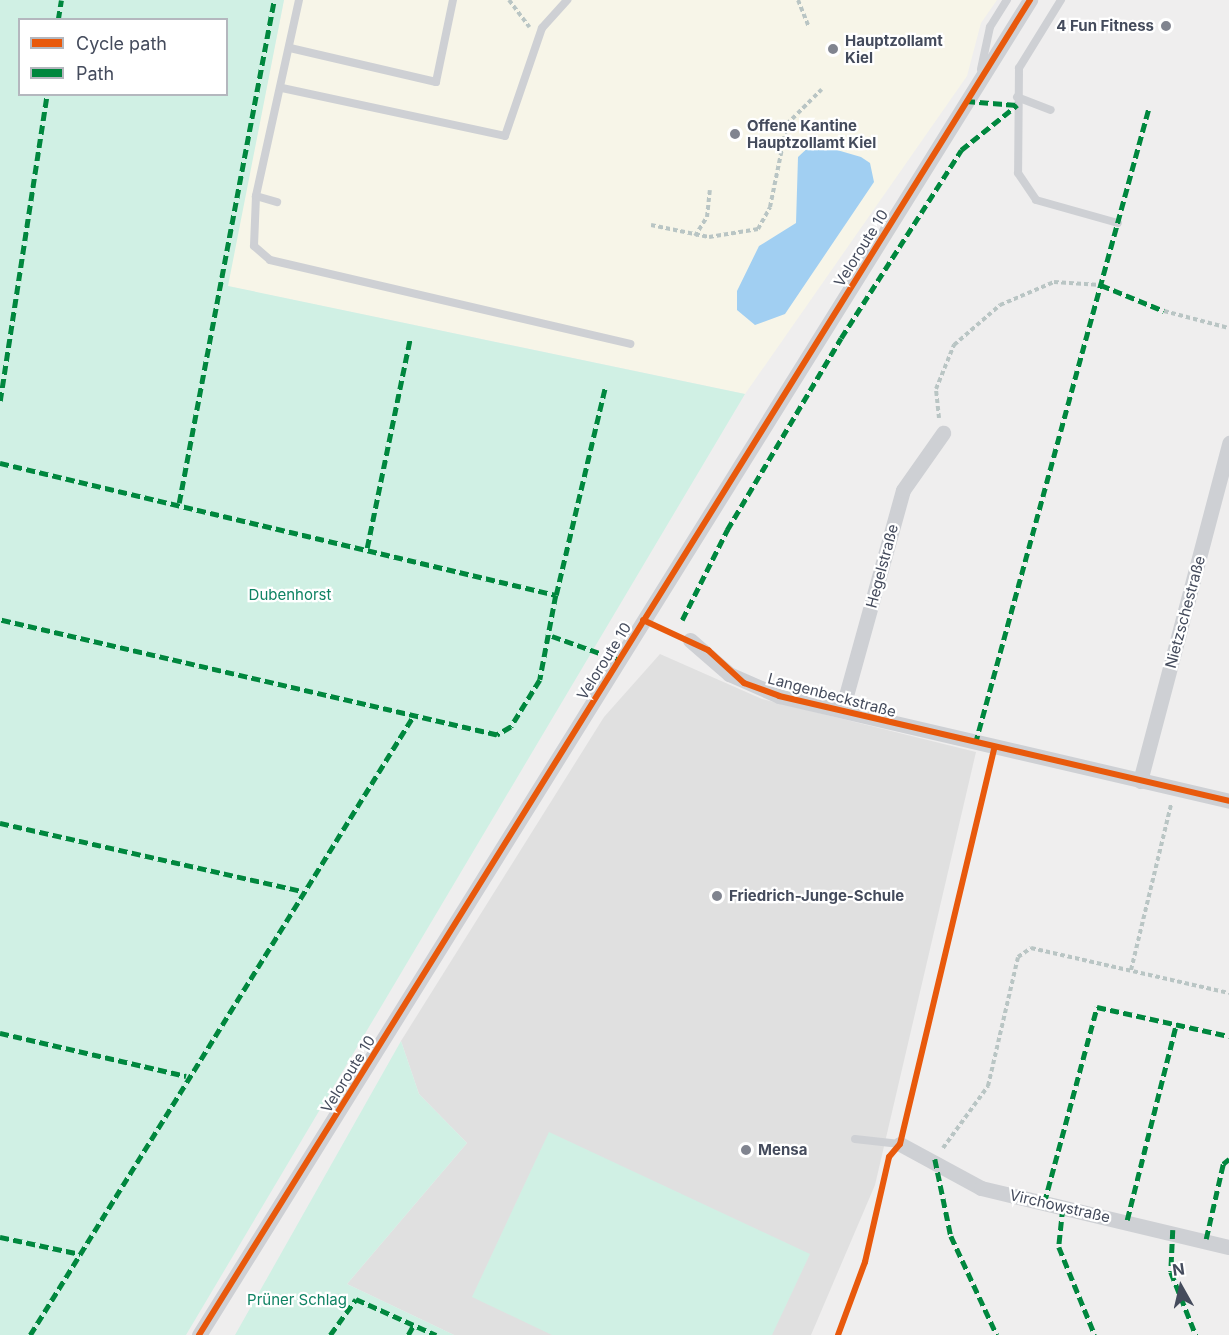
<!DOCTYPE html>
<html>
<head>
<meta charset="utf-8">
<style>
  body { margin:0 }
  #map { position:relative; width:1229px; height:1335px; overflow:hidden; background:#efeeee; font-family:Inter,sans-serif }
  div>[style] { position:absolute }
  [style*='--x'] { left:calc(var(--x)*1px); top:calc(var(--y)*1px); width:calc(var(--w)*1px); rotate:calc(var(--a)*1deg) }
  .commercial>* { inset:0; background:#f7f5e8 }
  .education>* { inset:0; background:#e0e0e0 }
  .green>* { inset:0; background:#d0f0e4 }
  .water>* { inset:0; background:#a1cff2 }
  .path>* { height:4px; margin-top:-2px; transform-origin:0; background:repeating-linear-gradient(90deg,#b9c5c4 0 4.5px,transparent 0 7.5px) }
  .service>* { height:8px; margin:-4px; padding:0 4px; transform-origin:4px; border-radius:4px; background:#ced0d4 }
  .minor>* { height:15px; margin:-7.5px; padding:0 7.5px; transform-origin:7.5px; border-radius:7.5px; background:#ced0d4 }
  .quiet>* { height:4.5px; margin-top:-2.25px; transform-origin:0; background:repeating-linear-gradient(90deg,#00873e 0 9px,transparent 0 13.5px) }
  .cycleway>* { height:6px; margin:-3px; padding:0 3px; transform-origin:3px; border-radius:3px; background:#e8590c }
  .dots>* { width:16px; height:16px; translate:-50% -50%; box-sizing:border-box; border:3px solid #fff; border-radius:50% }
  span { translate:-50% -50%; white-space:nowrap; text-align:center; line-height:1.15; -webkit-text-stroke:4.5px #fff; paint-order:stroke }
  .poi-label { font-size:15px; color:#444b5c; font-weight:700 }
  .right { translate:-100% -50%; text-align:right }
  .left { translate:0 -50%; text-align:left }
  .street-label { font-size:15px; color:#444b5c }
  .park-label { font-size:15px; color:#0f8363 }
  .legend { position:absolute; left:18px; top:18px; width:210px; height:78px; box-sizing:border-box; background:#fff; border:2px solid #b4b7be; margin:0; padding:8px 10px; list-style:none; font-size:18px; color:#444b5c }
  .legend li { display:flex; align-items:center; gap:12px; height:30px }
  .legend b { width:30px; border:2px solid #b4b7be }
  .north { position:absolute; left:1151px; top:1257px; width:60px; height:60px; -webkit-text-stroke:4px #fff; paint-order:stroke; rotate:352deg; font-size:16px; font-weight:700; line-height:24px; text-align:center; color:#444b5c }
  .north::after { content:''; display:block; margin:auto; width:21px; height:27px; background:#444b5c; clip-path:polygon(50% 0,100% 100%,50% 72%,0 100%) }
</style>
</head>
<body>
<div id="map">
  <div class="commercial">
    <div style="clip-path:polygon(284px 0,997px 0,981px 23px,967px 76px,745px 394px,227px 286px)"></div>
  </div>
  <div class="education">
    <div style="clip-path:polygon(660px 654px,762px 699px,976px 752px,875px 1185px,811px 1335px,454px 1335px,347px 1284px,467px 1143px,419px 1094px,401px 1041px,604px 717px)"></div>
  </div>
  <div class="green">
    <div style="clip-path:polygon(evenodd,0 0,284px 0,228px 286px,745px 394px,186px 1335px,0 1335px,0 0,20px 20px,226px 20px,226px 94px,20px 94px,20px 20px)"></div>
    <div style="clip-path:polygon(401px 1041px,419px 1094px,467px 1143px,347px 1284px,454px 1335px,235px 1335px)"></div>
    <div style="clip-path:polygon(549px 1132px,810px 1254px,772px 1335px,552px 1335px,472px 1297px)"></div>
  </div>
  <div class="water">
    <div style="clip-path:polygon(813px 143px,861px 157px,870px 163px,874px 182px,785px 314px,755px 325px,737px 310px,737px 291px,759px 246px,796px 223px,798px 157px)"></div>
  </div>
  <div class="path">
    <div style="--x:509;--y:0;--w:34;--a:53"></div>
    <div style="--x:798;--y:0;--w:29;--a:68"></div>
    <div style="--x:651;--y:225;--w:59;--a:11.7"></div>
    <div style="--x:709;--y:237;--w:50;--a:-9.3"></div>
    <div style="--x:758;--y:229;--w:25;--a:-61"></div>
    <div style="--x:770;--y:207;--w:85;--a:-78.4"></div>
    <div style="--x:787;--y:124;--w:49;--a:-45"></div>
    <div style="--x:695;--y:236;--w:22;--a:-58"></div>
    <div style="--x:707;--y:217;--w:27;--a:-84"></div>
    <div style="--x:1164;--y:311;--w:67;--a:14.7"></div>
    <div style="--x:939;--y:418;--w:29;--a:-96"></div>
    <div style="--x:936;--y:389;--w:48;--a:-67.8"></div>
    <div style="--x:954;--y:345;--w:61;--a:-41"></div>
    <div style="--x:1000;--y:305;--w:59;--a:-23.1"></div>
    <div style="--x:1054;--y:282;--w:47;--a:3.7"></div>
    <div style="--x:1131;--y:970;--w:170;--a:-76.4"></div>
    <div style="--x:943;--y:1148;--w:77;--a:-54"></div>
    <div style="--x:988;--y:1086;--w:132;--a:-76.9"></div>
    <div style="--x:1018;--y:957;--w:16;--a:-35"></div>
    <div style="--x:1031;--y:948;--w:203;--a:12.8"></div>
  </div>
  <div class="service">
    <div style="--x:299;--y:0;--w:201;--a:102.4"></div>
    <div style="--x:256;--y:196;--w:50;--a:92.3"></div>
    <div style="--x:254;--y:246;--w:21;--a:41"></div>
    <div style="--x:270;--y:260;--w:370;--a:13.1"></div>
    <div style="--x:1061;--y:0;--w:80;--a:121.7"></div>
    <div style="--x:1019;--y:68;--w:105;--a:90.5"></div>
    <div style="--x:1018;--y:173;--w:32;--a:56"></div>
    <div style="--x:1036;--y:200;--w:85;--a:15.7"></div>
    <div style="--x:290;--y:48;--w:150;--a:13.1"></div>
    <div style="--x:436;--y:82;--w:84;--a:-78.3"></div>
    <div style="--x:981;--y:69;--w:43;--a:-77.9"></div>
    <div style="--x:990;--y:27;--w:32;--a:-58"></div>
    <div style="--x:282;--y:88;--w:228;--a:12.1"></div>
    <div style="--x:505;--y:136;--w:114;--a:-71.1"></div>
    <div style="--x:542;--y:28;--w:38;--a:-48"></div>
    <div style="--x:1017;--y:97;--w:36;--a:21"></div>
    <div style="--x:256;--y:196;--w:22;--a:16"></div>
    <div style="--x:855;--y:1139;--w:45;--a:6.3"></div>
  </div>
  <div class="minor">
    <div style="--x:690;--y:640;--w:52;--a:41.1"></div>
    <div style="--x:729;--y:674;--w:55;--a:23.7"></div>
    <div style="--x:779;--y:696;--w:462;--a:13.1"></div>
    <div style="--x:842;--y:710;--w:228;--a:-74.5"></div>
    <div style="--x:903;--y:490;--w:70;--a:-54.9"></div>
    <div style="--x:1140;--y:781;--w:350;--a:-75.2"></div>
    <div style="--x:900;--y:1144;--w:92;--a:28.5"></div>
    <div style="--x:981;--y:1188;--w:255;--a:13.4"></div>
    <div style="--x:199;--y:1335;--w:1573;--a:-58.1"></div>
  </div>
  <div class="quiet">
    <div style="--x:58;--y:20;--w:20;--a:-81"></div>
    <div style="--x:966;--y:101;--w:51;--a:4.5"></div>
    <div style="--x:1101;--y:285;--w:68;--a:22.4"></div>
    <div style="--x:0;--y:401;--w:311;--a:-81.3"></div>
    <div style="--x:0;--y:463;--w:571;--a:13.36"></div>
    <div style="--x:556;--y:595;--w:86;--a:100.7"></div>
    <div style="--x:540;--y:680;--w:55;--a:121.7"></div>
    <div style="--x:511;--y:727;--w:16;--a:150"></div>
    <div style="--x:497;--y:735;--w:510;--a:-166.97"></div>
    <div style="--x:179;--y:503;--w:512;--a:-79.3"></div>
    <div style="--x:367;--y:548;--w:213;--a:-78.4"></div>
    <div style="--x:556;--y:595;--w:213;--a:-76.7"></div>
    <div style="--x:682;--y:620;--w:101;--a:-63.4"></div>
    <div style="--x:727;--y:530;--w:223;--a:-59.3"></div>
    <div style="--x:841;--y:338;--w:223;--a:-57.4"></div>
    <div style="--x:961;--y:150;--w:72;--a:-38.8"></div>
    <div style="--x:552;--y:636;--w:71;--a:19.7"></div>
    <div style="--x:975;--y:744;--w:660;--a:-74.72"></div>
    <div style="--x:0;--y:823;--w:310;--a:12.7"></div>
    <div style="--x:0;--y:1033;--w:191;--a:13"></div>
    <div style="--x:935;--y:1159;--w:79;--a:78.3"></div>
    <div style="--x:951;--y:1236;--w:109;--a:65.1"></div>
    <div style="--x:1044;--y:1203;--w:203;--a:-74.9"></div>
    <div style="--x:1097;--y:1007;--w:135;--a:12.4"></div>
    <div style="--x:1063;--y:1208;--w:39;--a:96"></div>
    <div style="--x:1059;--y:1247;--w:95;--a:67.8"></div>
    <div style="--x:1127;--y:1220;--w:201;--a:-75.9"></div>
    <div style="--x:1173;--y:1230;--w:42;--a:92.7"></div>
    <div style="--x:1171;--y:1272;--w:68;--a:68.4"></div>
    <div style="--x:0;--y:1237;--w:82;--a:12"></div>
    <div style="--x:1206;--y:1239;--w:77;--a:-77.2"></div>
    <div style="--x:1223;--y:1164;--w:8;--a:-40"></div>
    <div style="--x:30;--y:1335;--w:729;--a:-58.23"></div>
    <div style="--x:330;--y:1335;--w:44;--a:-54.2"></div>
    <div style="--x:356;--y:1299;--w:88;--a:24.2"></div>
    <div style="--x:408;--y:1335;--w:13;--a:-61"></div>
  </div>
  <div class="cycleway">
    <div style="--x:643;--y:620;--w:72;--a:24.8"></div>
    <div style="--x:708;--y:650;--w:49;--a:42.5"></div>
    <div style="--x:744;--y:683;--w:37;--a:20"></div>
    <div style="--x:779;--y:696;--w:462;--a:13.1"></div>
    <div style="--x:199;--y:1335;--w:1573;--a:-58.1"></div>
    <div style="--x:838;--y:1335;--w:78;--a:-69.7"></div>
    <div style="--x:865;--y:1262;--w:108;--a:-77.1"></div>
    <div style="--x:889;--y:1157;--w:17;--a:-50"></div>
    <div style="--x:900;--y:1144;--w:406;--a:-76.6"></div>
  </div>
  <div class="dots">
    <div style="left:1166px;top:26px;background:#80848f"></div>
    <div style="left:833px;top:49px;background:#80848f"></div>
    <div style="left:735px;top:134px;background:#80848f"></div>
    <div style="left:717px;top:896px;background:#80848f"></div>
    <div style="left:746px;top:1150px;background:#80848f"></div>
  </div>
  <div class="poi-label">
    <span class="right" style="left:1154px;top:26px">4 Fun Fitness</span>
    <span class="left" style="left:845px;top:49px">Hauptzollamt<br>Kiel</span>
    <span class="left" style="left:747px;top:134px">Offene Kantine<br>Hauptzollamt Kiel</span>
    <span class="left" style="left:729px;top:896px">Friedrich-Junge-Schule</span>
    <span class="left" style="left:758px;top:1150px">Mensa</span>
  </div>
  <div class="street-label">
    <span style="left:861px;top:248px;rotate:-58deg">Veloroute 10</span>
    <span style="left:882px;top:566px;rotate:-75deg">Hegelstraße</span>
    <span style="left:1185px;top:612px;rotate:-75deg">Nietzschestraße</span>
    <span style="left:604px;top:661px;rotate:-58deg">Veloroute 10</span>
    <span style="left:832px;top:695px;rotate:15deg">Langenbeckstraße</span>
    <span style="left:348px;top:1074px;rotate:-58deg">Veloroute 10</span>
    <span style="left:1060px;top:1206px;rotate:13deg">Virchowstraße</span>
  </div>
  <div class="park-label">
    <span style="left:290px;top:595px">Dubenhorst</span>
    <span style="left:297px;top:1300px">Prüner Schlag</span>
  </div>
  <ul class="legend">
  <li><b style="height:8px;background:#e8590c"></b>Cycle path</li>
  <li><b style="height:8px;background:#00873e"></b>Path</li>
  </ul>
  <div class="north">N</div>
</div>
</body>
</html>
